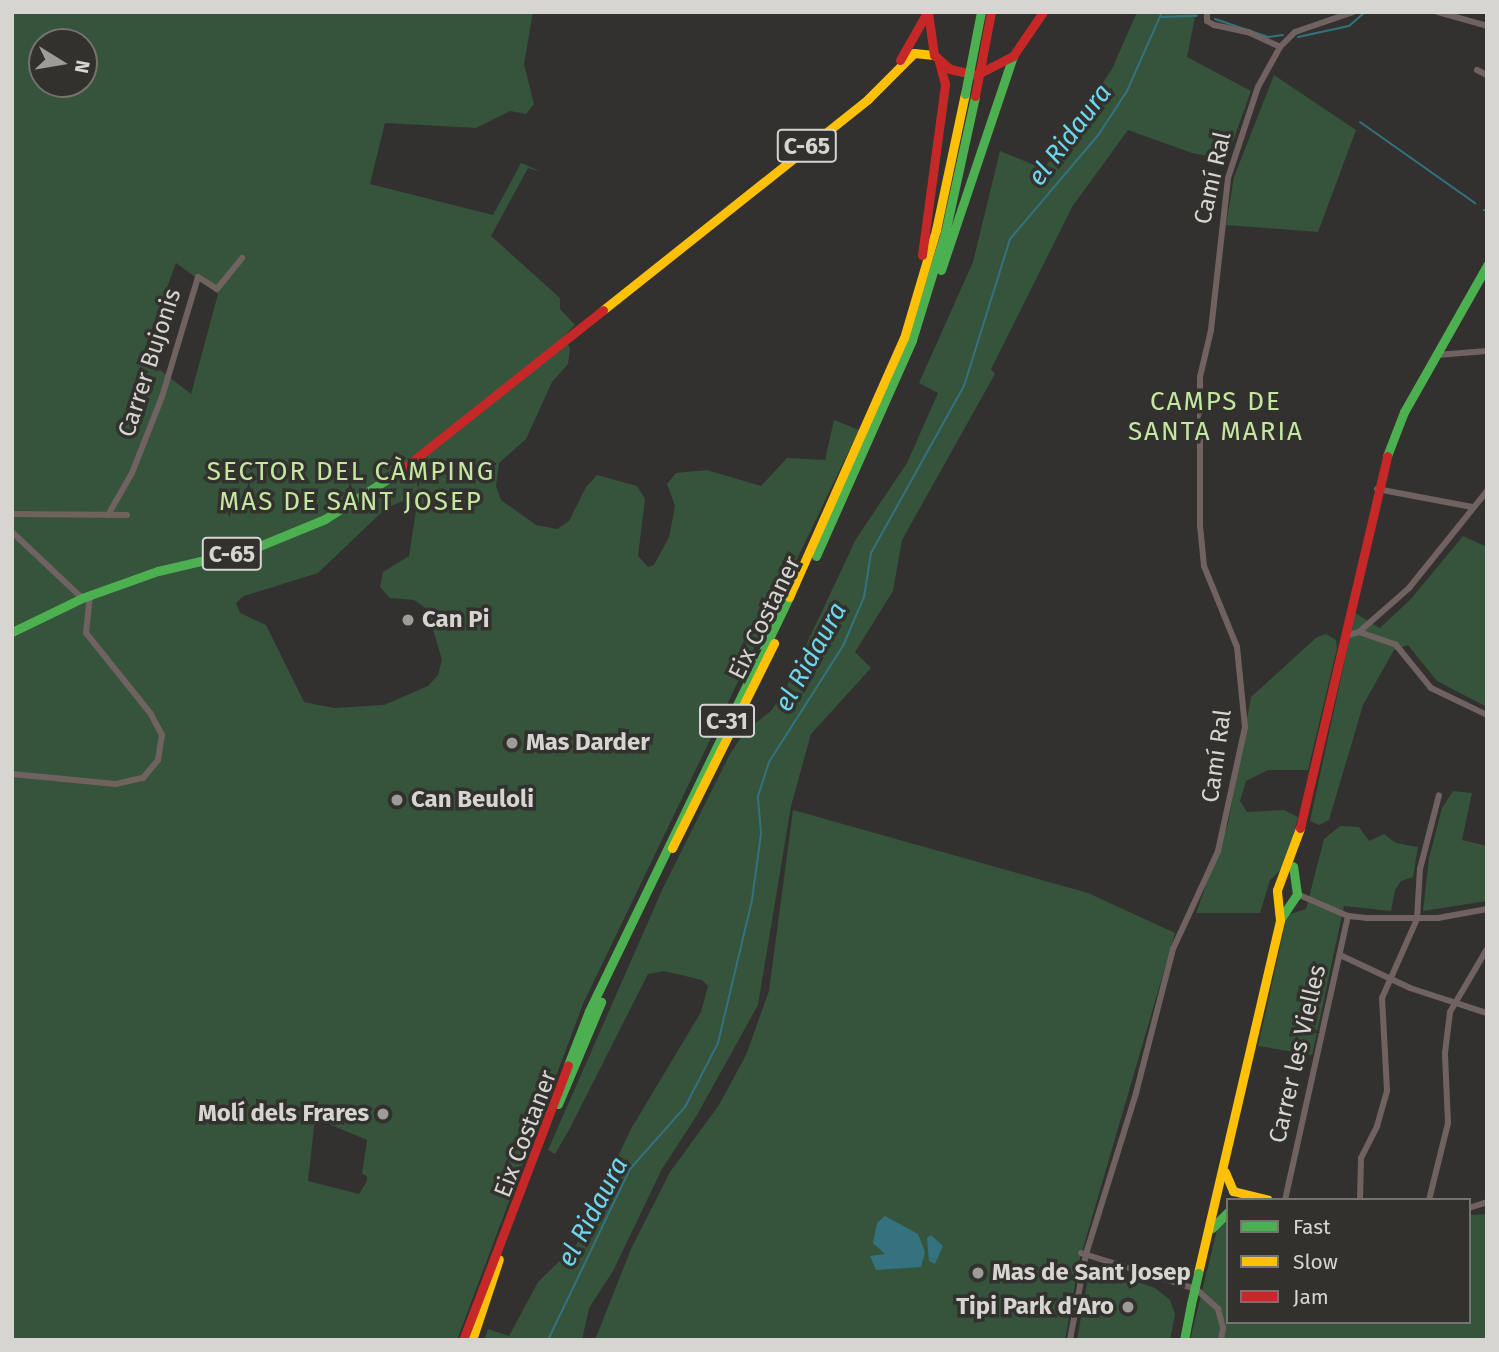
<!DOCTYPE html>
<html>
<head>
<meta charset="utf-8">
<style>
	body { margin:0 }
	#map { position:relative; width:1499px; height:1352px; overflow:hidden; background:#32312f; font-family:"Fira Sans",sans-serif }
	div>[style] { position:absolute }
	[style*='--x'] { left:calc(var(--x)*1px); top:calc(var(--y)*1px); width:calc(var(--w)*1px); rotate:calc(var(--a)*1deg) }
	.green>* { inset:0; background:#35543b }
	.water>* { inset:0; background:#347280 }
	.stream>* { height:2px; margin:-1px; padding:0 1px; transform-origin:1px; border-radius:1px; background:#347280 }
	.street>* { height:6px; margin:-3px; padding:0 3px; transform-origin:3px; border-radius:3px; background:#706261 }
	.fast>* { height:9px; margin:-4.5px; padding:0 4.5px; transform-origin:4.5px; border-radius:4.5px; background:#4caf50 }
	.slow>* { height:9px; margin:-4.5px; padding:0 4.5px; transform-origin:4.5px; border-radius:4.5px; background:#ffc107 }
	.jam>* { height:9px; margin:-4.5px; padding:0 4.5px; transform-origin:4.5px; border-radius:4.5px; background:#c62828 }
	.fast-bridge>* { height:9px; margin:-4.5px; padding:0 4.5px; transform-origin:4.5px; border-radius:4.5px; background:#4caf50 }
	.jam-bridge>* { height:9px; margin:-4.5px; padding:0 4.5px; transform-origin:4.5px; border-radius:4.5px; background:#c62828 }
	.dots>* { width:19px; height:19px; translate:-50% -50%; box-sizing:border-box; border:4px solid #33312e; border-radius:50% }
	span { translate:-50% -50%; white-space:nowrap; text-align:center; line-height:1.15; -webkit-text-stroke:7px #33312e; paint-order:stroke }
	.shield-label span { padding:2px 5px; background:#33312e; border:2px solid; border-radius:5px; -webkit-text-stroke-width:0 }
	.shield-label { font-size:23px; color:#d6d5d2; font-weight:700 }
	.street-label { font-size:24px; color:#d6d5d2 }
	.poi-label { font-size:24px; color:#d6d5d2; font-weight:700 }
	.left { translate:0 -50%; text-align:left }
	.right { translate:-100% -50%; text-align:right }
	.water-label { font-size:26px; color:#6ed7f0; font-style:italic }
	.neighbourhood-label { font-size:26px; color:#c5e8a1; letter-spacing:2px }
	.frame { position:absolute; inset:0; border:14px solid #d6d5d2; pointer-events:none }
	.legend { position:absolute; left:1226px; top:1198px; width:245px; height:126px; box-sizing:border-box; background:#33312e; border:2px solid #747370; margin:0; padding:9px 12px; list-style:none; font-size:21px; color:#d6d5d2 }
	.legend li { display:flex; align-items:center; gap:14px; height:35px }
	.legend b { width:35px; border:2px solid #747370 }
	.north { position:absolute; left:28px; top:28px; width:70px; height:70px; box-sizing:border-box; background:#33312e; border:2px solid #747370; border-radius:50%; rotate:101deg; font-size:19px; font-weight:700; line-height:28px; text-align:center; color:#d6d5d2 }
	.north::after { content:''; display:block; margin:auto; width:24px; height:32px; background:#9d9c99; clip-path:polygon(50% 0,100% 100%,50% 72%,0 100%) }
</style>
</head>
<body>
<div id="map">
	<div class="green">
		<div style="clip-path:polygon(evenodd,12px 12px,533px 12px,524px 64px,534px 104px,526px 114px,510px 111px,476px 128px,385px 123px,370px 184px,493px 215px,521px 163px,542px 172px,528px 168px,491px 236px,560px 298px,560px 309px,575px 325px,564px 336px,570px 349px,568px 364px,552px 382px,526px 439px,499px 463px,496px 486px,501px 500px,536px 525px,557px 529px,569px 521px,586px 487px,597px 475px,637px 486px,645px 499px,638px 556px,648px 567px,654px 565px,669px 537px,675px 506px,667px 484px,676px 473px,707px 470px,761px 486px,787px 458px,825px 460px,834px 420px,859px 430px,583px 1004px,457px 1340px,12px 1340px,12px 12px,42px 42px,84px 42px,84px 84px,42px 84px,42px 42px,12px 12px,176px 263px,218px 294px,191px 394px,142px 356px,176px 263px,12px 12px,408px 499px,416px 511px,409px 556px,383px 572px,380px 587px,390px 598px,414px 600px,427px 609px,442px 660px,438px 675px,428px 686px,384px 705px,334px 708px,304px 702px,266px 625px,240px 613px,236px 603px,244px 596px,318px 573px,386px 508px,408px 499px,12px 12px,315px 1118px,367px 1140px,362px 1174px,367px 1176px,367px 1181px,359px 1194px,308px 1181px,315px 1118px)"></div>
		<div style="clip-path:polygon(1137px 12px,1196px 12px,1187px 57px,1251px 91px,1229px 152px,1223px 159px,1192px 153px,1128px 130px,1072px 207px,991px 369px,995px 374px,902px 540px,893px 591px,855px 652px,871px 668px,811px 734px,791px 806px,758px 1005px,697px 1115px,662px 1169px,613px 1271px,589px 1308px,582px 1340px,484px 1340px,488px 1329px,509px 1336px,538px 1282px,576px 1245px,631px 1129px,701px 1012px,708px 986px,702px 980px,664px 971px,648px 974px,569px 1130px,555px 1154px,548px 1150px,663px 888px,729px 756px,745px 731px,771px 711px,785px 690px,856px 539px,907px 463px,938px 393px,919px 383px,973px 262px,1000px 151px,1044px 169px,1112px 69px)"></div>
		<div style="clip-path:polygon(1274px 75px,1356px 130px,1318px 232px,1226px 225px,1234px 177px)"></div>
		<div style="clip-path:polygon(1463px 536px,1487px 547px,1487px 707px,1437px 681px,1408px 645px,1394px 650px,1363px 705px,1329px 820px,1319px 825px,1310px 821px,1355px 613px,1380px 628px,1411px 599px)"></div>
		<div style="clip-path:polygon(1326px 634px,1336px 640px,1337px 648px,1308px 770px,1268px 770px,1246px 781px,1240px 801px,1247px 812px,1284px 810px,1298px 817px,1286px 865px,1270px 880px,1260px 913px,1196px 913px,1228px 824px,1251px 697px,1317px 637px)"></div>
		<div style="clip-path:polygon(1453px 791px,1472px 793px,1462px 840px,1487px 846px,1487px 901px,1423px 911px,1429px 858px,1442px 808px)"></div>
		<div style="clip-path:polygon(793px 810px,1088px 893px,1175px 933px,1079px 1262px,1065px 1340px,595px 1340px,631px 1249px,670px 1172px,719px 1105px,746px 1055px,769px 991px)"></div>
		<div style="clip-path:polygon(1340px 826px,1359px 827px,1369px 841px,1384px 834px,1396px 843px,1418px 847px,1413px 877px,1401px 881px,1395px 890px,1391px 911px,1344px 906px,1312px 1055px,1258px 1046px,1287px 915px,1306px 909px,1324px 839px)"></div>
		<div style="clip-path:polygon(1487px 1214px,1487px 1340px,1190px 1340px,1218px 1226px,1228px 1216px,1228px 1322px,1469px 1322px,1469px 1215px)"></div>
		<div style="clip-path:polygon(1090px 1266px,1155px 1288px,1170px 1300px,1175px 1314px,1170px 1340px,1077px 1340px)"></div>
	</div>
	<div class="water">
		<div style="clip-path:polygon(885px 1216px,918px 1234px,925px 1252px,921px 1267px,876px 1270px,870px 1256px,885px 1254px,873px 1243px,877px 1223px)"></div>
		<div style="clip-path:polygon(931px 1235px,943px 1246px,935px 1264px,929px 1261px,927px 1238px)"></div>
	</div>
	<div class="stream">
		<div style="--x:1160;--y:17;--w:37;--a:-2"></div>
		<div style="--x:1215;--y:19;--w:56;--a:18.8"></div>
		<div style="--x:1268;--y:37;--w:15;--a:-8"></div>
		<div style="--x:1298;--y:37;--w:52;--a:-12.2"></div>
		<div style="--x:1349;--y:26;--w:21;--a:-41"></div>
		<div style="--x:1360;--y:122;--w:141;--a:35.2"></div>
		<div style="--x:1484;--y:210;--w:3;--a:18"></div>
		<div style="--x:548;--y:1340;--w:190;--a:-64.4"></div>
		<div style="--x:630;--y:1169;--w:83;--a:-48.4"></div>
		<div style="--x:685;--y:1107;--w:72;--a:-62.7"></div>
		<div style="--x:718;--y:1043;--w:147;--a:-76.6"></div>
		<div style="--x:752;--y:900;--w:68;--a:-82.3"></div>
		<div style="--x:761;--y:833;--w:37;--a:-95"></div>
		<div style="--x:758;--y:796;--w:36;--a:-72"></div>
		<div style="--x:769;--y:762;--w:138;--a:-57.5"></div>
		<div style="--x:843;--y:646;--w:53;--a:-66.8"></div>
		<div style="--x:864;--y:597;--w:45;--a:-81"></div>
		<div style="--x:871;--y:553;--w:191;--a:-60.9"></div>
		<div style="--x:964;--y:386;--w:154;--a:-72.6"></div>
		<div style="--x:1010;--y:239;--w:138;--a:-49.7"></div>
		<div style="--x:1099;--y:134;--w:51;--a:-56.9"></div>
		<div style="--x:1127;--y:91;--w:86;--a:-66.1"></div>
	</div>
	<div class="street">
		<div style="--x:1207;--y:12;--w:9;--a:90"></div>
		<div style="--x:1207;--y:21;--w:8;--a:30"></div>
		<div style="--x:1214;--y:25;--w:35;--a:12"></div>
		<div style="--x:1248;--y:32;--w:35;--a:25"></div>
		<div style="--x:1438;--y:12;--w:51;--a:15.9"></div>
		<div style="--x:1477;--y:70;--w:11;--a:27"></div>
		<div style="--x:1437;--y:355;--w:50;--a:-4.6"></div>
		<div style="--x:1377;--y:489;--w:97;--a:10.7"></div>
		<div style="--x:12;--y:514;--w:115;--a:0.5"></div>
		<div style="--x:108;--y:515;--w:48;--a:-60.3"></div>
		<div style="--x:132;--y:473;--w:82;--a:-68.5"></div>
		<div style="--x:162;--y:397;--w:125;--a:-73.3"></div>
		<div style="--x:198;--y:277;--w:22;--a:32"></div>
		<div style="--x:217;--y:289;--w:40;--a:-51"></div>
		<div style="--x:12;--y:532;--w:96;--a:43.3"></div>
		<div style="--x:1359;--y:632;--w:39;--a:19"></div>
		<div style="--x:1396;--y:645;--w:55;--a:50.9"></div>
		<div style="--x:1431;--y:688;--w:62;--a:25.7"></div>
		<div style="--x:1345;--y:636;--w:15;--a:-16"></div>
		<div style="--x:1359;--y:632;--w:67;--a:-41.3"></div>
		<div style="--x:1409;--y:588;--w:124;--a:-51.2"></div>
		<div style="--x:12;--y:774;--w:104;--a:5.5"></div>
		<div style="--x:116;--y:784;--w:28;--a:-13"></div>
		<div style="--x:143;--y:778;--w:23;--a:-50"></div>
		<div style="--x:158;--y:760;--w:25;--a:-81"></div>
		<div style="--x:162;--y:735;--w:24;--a:-118"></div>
		<div style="--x:151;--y:714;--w:104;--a:-128.7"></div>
		<div style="--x:86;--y:633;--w:38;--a:-84"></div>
		<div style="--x:1297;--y:894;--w:56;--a:23.3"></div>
		<div style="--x:1348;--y:916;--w:18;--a:6"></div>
		<div style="--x:1366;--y:918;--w:72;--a:0"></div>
		<div style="--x:1438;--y:918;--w:50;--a:-10.4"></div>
		<div style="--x:1340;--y:955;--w:77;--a:25.2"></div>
		<div style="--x:1410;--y:988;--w:81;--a:18"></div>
		<div style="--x:1285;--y:1200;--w:291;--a:-77.5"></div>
		<div style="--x:1360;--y:1200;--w:42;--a:-88.6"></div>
		<div style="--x:1361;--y:1158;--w:36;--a:-63"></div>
		<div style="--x:1377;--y:1126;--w:37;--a:-74"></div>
		<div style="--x:1387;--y:1090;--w:92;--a:-93.1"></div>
		<div style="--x:1382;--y:998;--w:86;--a:-66.1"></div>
		<div style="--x:1417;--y:919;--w:50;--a:-86.6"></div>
		<div style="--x:1420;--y:869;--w:76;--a:-75.6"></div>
		<div style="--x:1429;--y:1200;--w:79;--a:-76.1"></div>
		<div style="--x:1448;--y:1123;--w:70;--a:-92.5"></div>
		<div style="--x:1445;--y:1053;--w:41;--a:-83"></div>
		<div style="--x:1450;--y:1012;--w:73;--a:-59.6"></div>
		<div style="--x:1469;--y:1208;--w:19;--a:-18"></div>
		<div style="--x:1081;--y:1253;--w:121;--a:17.4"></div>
		<div style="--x:1196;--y:1289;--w:30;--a:42"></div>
		<div style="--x:1218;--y:1309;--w:20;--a:75"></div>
		<div style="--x:1223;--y:1328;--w:12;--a:99"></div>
		<div style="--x:1070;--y:1340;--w:87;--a:-79.5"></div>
		<div style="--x:1086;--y:1254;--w:169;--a:-72.7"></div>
		<div style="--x:1136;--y:1093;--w:149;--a:-75.6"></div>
		<div style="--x:1173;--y:949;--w:108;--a:-65.3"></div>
		<div style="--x:1218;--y:851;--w:127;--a:-77.7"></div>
		<div style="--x:1245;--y:727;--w:80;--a:-95.7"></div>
		<div style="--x:1237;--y:647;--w:87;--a:-112.2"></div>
		<div style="--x:1204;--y:566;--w:41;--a:-95.6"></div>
		<div style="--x:1200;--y:525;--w:148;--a:-90"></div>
		<div style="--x:1200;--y:377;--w:48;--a:-76.8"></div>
		<div style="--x:1211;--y:330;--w:153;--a:-83.6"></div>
		<div style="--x:1228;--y:178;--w:96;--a:-71.8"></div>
		<div style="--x:1258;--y:87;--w:46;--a:-61.2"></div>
		<div style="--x:1280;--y:47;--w:21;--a:-45"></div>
		<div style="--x:1295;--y:32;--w:61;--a:-19"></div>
	</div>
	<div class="fast">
		<div style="--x:941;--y:270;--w:226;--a:-71.4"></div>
		<div style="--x:1387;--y:456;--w:47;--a:-68.9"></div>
		<div style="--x:1404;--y:412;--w:169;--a:-60.5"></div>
		<div style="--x:816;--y:556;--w:236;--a:-66"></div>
		<div style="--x:912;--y:340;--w:112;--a:-72.9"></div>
		<div style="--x:945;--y:233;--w:140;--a:-77.6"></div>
		<div style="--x:12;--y:632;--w:78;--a:-25.9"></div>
		<div style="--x:82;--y:598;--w:81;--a:-19.6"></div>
		<div style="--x:158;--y:571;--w:97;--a:-13.2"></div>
		<div style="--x:252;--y:549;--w:79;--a:-22.3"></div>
		<div style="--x:325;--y:519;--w:89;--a:-32.6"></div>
		<div style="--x:1281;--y:918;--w:29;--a:-56"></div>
		<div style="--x:1297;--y:894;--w:28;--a:-98"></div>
		<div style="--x:568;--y:1065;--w:58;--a:-68.7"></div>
		<div style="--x:589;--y:1011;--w:460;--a:-64.2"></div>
		<div style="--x:558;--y:1104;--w:111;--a:-67.1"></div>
		<div style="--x:1212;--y:1228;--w:23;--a:-45"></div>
		<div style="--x:1184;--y:1340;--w:37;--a:-79"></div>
	</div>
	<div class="slow">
		<div style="--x:603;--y:310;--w:339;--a:-38.5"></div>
		<div style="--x:868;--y:99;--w:65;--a:-45"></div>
		<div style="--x:914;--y:53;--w:20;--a:6"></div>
		<div style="--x:789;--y:597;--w:283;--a:-66.1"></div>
		<div style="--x:904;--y:338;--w:113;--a:-73.5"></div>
		<div style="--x:936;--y:230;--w:139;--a:-78"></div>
		<div style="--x:672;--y:848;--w:229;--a:-63.5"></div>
		<div style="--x:1225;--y:1172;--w:21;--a:67"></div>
		<div style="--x:1233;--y:1191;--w:36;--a:14"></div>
		<div style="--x:1198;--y:1273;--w:362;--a:-76.9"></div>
		<div style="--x:1280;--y:920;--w:30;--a:-96"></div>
		<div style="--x:1277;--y:890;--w:66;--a:-69.6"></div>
		<div style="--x:472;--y:1340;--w:85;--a:-71.6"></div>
	</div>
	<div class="jam">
		<div style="--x:928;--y:12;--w:43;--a:82.1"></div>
		<div style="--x:934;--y:55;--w:21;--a:41"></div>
		<div style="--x:950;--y:69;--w:27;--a:13"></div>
		<div style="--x:976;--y:75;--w:42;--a:-27.2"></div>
		<div style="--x:1013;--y:56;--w:53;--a:-55.7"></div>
		<div style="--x:900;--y:60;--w:51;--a:-60.4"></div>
		<div style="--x:922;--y:255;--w:173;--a:-82.3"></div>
		<div style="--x:945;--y:84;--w:24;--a:-105"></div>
		<div style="--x:400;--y:471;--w:259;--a:-38.4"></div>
		<div style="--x:1300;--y:828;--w:382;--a:-76.8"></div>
		<div style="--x:463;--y:1340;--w:294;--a:-69.1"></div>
	</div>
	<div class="fast-bridge">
		<div style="--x:965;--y:94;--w:84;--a:-79"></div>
		<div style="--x:1191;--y:1304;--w:32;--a:-77"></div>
	</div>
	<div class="jam-bridge">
		<div style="--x:975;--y:96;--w:86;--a:-79.2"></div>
	</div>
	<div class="dots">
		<div style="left:408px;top:620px;background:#9d9c99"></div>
		<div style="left:512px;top:743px;background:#9d9c99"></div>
		<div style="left:397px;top:800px;background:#9d9c99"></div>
		<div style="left:383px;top:1114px;background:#9d9c99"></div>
		<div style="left:978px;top:1273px;background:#9d9c99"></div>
		<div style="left:1128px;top:1307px;background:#9d9c99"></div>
	</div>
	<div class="shield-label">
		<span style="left:807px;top:146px">C-65</span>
		<span style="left:232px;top:554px">C-65</span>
		<span style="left:727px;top:721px">C-31</span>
	</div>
	<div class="street-label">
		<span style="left:1213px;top:178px;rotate:-77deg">Camí Ral</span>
		<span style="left:150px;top:363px;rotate:-72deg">Carrer Bujonis</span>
		<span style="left:765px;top:618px;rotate:-64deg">Eix Costaner</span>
		<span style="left:1217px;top:756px;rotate:-82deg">Camí Ral</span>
		<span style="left:1298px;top:1054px;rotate:-77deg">Carrer les Vielles</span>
		<span style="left:526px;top:1134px;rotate:-69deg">Eix Costaner</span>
	</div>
	<div class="poi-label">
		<span class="left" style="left:422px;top:620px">Can Pi</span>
		<span class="left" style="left:526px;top:743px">Mas Darder</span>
		<span class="left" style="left:411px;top:800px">Can Beuloli</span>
		<span class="right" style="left:369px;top:1114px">Molí dels Frares</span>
		<span class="left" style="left:992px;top:1273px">Mas de Sant Josep</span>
		<span class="right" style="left:1114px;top:1307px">Tipi Park d'Aro</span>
	</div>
	<div class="water-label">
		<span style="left:1070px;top:135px;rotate:-53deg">el Ridaura</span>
		<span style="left:811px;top:657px;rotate:-61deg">el Ridaura</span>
		<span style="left:593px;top:1212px;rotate:-62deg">el Ridaura</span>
	</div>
	<div class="neighbourhood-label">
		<span style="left:1216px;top:417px">CAMPS DE<br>SANTA MARIA</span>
		<span style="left:351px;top:487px">SECTOR DEL CÀMPING<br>MAS DE SANT JOSEP</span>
	</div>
	<div class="frame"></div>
	<ul class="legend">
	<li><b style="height:9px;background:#4caf50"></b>Fast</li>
	<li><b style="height:9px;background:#ffc107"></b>Slow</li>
	<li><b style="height:9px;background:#c62828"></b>Jam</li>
	</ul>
	<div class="north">N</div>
</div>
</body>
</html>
